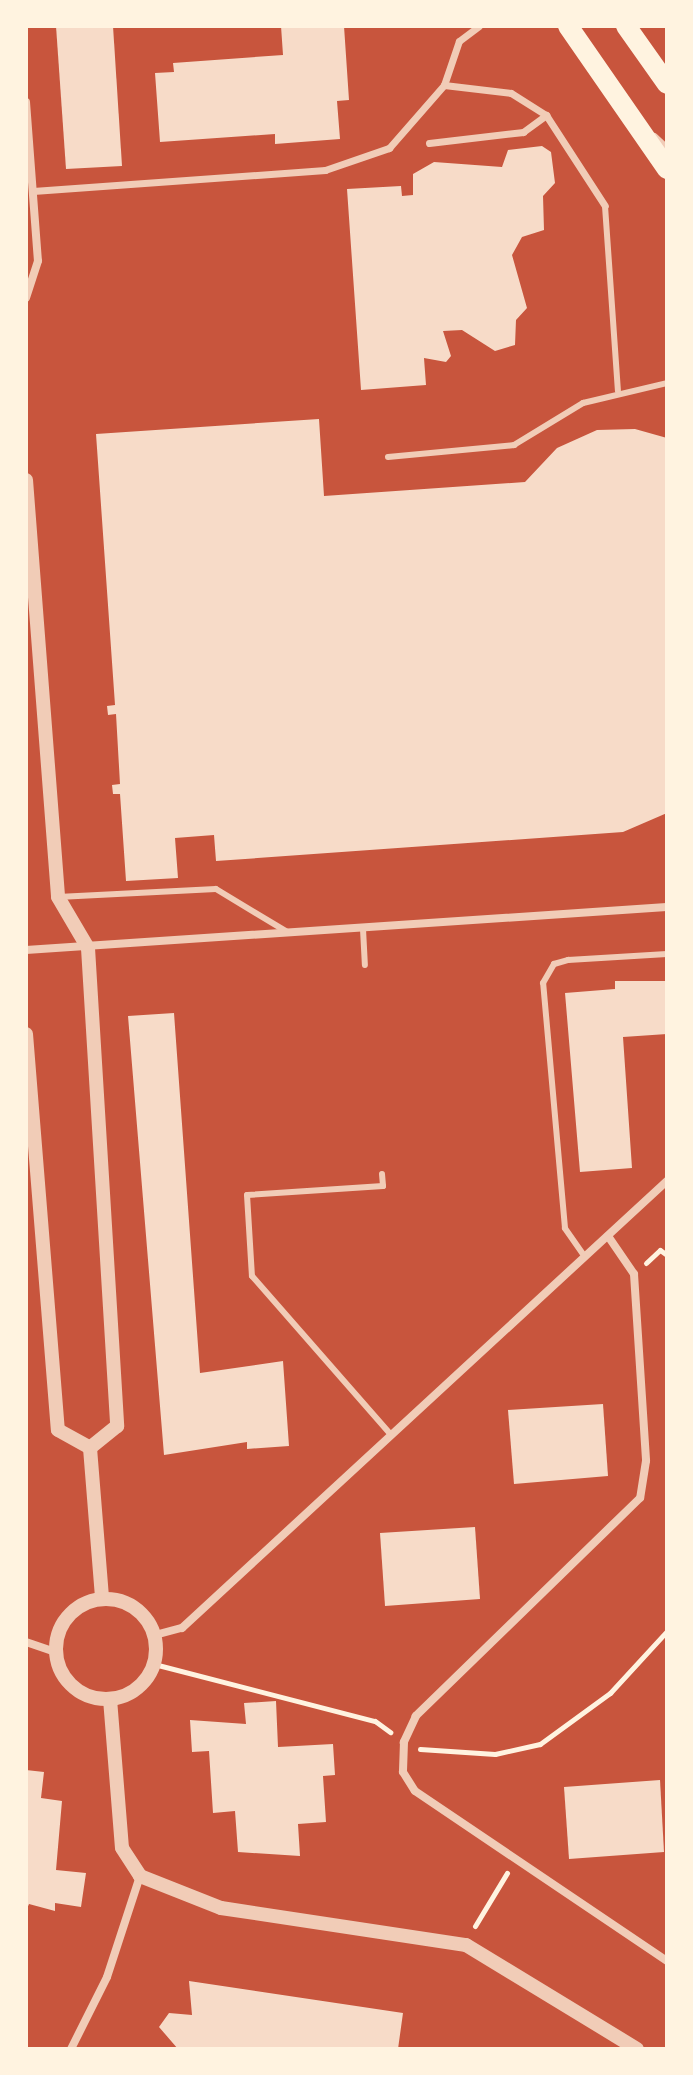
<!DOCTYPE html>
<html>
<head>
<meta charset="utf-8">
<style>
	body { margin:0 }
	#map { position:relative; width:693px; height:2075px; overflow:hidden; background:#c8553d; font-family:"Archivo Narrow",sans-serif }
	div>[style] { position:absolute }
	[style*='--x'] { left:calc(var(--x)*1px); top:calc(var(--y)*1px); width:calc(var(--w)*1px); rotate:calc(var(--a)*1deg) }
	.building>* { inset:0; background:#f7dbc8 }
	.path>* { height:5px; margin:-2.5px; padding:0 2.5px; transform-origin:2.5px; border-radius:2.5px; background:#fff3e0 }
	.service>* { height:6px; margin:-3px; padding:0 3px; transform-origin:3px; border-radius:3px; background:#f1ccb7 }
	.pedestrian>* { height:7px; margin:-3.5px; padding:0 3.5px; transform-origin:3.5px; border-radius:3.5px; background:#f1ccb7 }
	.minor>* { height:8px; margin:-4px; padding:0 4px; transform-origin:4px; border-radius:4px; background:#f1ccb7 }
	.tertiary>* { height:14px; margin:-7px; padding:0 7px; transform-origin:7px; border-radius:7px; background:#f1ccb7 }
	.tertiary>.ring { margin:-7px; padding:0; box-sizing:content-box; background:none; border:14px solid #f1ccb7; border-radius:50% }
	.primary>* { height:20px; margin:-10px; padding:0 10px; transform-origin:10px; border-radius:10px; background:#fff3e0 }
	span { translate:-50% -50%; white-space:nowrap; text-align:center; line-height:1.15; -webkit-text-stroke:6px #fff3e0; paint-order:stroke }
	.frame { position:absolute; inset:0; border:28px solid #fff3e0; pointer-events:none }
</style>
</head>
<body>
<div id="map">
	<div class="building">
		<div style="clip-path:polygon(56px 26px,113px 26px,122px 166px,66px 169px)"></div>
		<div style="clip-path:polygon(281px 26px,344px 26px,349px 100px,337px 101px,340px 139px,275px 144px,275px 134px,160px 142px,155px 73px,174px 72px,173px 63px,283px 55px)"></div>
		<div style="clip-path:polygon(542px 146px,551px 152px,555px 183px,543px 196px,544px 230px,522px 237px,512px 255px,527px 308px,516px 320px,515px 345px,495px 351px,462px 330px,443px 331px,451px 356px,446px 362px,424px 358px,426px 385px,361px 390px,347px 189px,401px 186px,402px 196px,413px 195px,413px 174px,434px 162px,502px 167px,508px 150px)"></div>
		<div style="clip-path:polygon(319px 419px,324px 496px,525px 482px,557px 448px,597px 430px,635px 429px,667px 438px,667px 813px,623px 832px,216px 861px,214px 835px,175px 838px,178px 878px,126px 881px,120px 794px,113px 794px,112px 785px,120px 784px,116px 714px,108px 715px,107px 706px,115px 705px,96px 434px)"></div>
		<div style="clip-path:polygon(615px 981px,667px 981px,667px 1034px,623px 1037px,632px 1168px,580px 1172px,565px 993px,615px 989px)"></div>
		<div style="clip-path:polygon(174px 1013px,200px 1373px,283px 1361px,289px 1446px,247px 1449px,247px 1442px,164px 1455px,128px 1016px)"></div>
		<div style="clip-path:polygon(603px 1404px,608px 1476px,514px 1484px,508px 1410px)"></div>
		<div style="clip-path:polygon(475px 1527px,480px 1599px,385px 1606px,380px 1533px)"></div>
		<div style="clip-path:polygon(276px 1701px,278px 1747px,333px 1744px,335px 1775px,323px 1776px,326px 1822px,298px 1824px,300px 1856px,238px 1852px,235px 1811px,213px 1813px,209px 1751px,192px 1752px,190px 1720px,246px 1724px,244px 1703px)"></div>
		<div style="clip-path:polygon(26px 1770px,44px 1772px,41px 1798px,62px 1801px,56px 1870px,86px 1873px,81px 1907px,55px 1903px,55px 1911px,29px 1904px,26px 1911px)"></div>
		<div style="clip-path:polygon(660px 1780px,664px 1852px,569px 1859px,564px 1787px)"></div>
		<div style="clip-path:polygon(189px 1981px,403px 2013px,398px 2049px,178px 2049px,159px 2027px,169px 2013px,192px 2015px)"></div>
	</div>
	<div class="path">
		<div style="--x:646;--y:1263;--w:19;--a:-43"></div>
		<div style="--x:660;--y:1250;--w:9;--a:36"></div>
		<div style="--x:154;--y:1664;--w:228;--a:14.5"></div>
		<div style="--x:375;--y:1721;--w:19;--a:36"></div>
		<div style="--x:420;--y:1749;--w:75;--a:3.8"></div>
		<div style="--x:495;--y:1754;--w:46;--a:-12.5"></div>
		<div style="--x:540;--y:1744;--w:87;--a:-36.1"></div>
		<div style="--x:610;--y:1693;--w:84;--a:-47.4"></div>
		<div style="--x:475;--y:1926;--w:62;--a:-58.9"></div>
	</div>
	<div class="service">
		<div style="--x:605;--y:206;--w:185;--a:86"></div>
		<div style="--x:388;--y:457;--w:127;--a:-5.4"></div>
		<div style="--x:514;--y:445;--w:81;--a:-31.3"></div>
		<div style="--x:583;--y:403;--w:86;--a:-13.4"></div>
		<div style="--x:58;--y:897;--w:158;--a:-2.9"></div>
		<div style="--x:216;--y:889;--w:85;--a:31.1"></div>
		<div style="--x:363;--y:929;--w:36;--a:87"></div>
		<div style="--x:382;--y:1174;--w:12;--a:85"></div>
		<div style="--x:383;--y:1186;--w:136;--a:176.2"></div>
		<div style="--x:247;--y:1195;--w:81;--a:86.5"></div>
		<div style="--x:252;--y:1276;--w:211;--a:48.8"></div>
		<div style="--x:585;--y:1257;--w:35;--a:-125"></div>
		<div style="--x:565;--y:1228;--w:246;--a:-95.1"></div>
		<div style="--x:543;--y:983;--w:22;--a:-60"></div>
		<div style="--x:554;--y:964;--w:15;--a:-16"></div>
		<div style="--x:568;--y:960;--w:99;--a:-3.5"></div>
	</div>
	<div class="pedestrian">
		<div style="--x:444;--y:85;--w:46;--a:-71.2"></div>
		<div style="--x:459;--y:41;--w:25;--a:-37"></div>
		<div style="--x:429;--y:143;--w:95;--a:-6.7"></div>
		<div style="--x:523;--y:132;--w:29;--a:-36"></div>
		<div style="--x:33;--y:191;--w:293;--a:-4.1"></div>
		<div style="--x:325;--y:170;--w:68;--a:-19"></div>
		<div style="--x:389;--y:148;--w:84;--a:-48.9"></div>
		<div style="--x:444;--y:85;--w:67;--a:6.8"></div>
		<div style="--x:511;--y:93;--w:41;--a:32.2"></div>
		<div style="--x:546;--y:115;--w:108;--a:57"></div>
	</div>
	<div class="minor">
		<div style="--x:26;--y:102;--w:159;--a:85.7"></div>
		<div style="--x:38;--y:261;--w:39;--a:108"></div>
		<div style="--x:654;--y:137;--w:18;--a:43"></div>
		<div style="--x:26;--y:950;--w:642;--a:-3.84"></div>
		<div style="--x:608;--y:1236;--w:46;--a:55.6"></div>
		<div style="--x:634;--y:1274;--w:187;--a:86.3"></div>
		<div style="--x:646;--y:1461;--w:37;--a:99"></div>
		<div style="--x:640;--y:1498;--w:313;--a:135.8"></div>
		<div style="--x:416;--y:1716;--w:29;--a:115"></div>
		<div style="--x:404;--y:1742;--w:30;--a:92"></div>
		<div style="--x:403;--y:1772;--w:22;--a:58"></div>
		<div style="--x:415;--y:1791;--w:304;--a:34"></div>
		<div style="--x:155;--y:1635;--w:28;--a:-15"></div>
		<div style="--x:182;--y:1628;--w:660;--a:-42.67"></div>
		<div style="--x:26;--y:1642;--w:31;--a:19"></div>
		<div style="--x:71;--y:2049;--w:80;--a:-63.4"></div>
		<div style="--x:107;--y:1977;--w:106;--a:-71.9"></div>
	</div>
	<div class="tertiary">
		<div style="--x:26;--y:480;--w:418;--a:85.6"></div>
		<div style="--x:58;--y:897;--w:59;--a:59.5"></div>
		<div style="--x:88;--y:948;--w:479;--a:86.5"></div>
		<div style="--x:117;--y:1426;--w:35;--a:141"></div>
		<div style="--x:26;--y:1034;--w:397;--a:85.4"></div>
		<div style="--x:58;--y:1430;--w:37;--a:29"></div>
		<div style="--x:90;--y:1448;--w:150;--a:85.4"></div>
		<div class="ring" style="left:56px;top:1599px;width:86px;height:86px"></div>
		<div style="--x:110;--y:1699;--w:149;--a:85.4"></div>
		<div style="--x:122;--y:1848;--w:33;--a:57"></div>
		<div style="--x:140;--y:1876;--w:87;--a:21.6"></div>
		<div style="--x:221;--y:1908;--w:248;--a:8.6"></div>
		<div style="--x:466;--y:1945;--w:200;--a:31.3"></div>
	</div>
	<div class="primary">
		<div style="--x:568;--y:26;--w:174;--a:55.3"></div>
		<div style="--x:626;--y:26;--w:71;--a:54.7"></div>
	</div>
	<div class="frame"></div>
</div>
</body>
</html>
